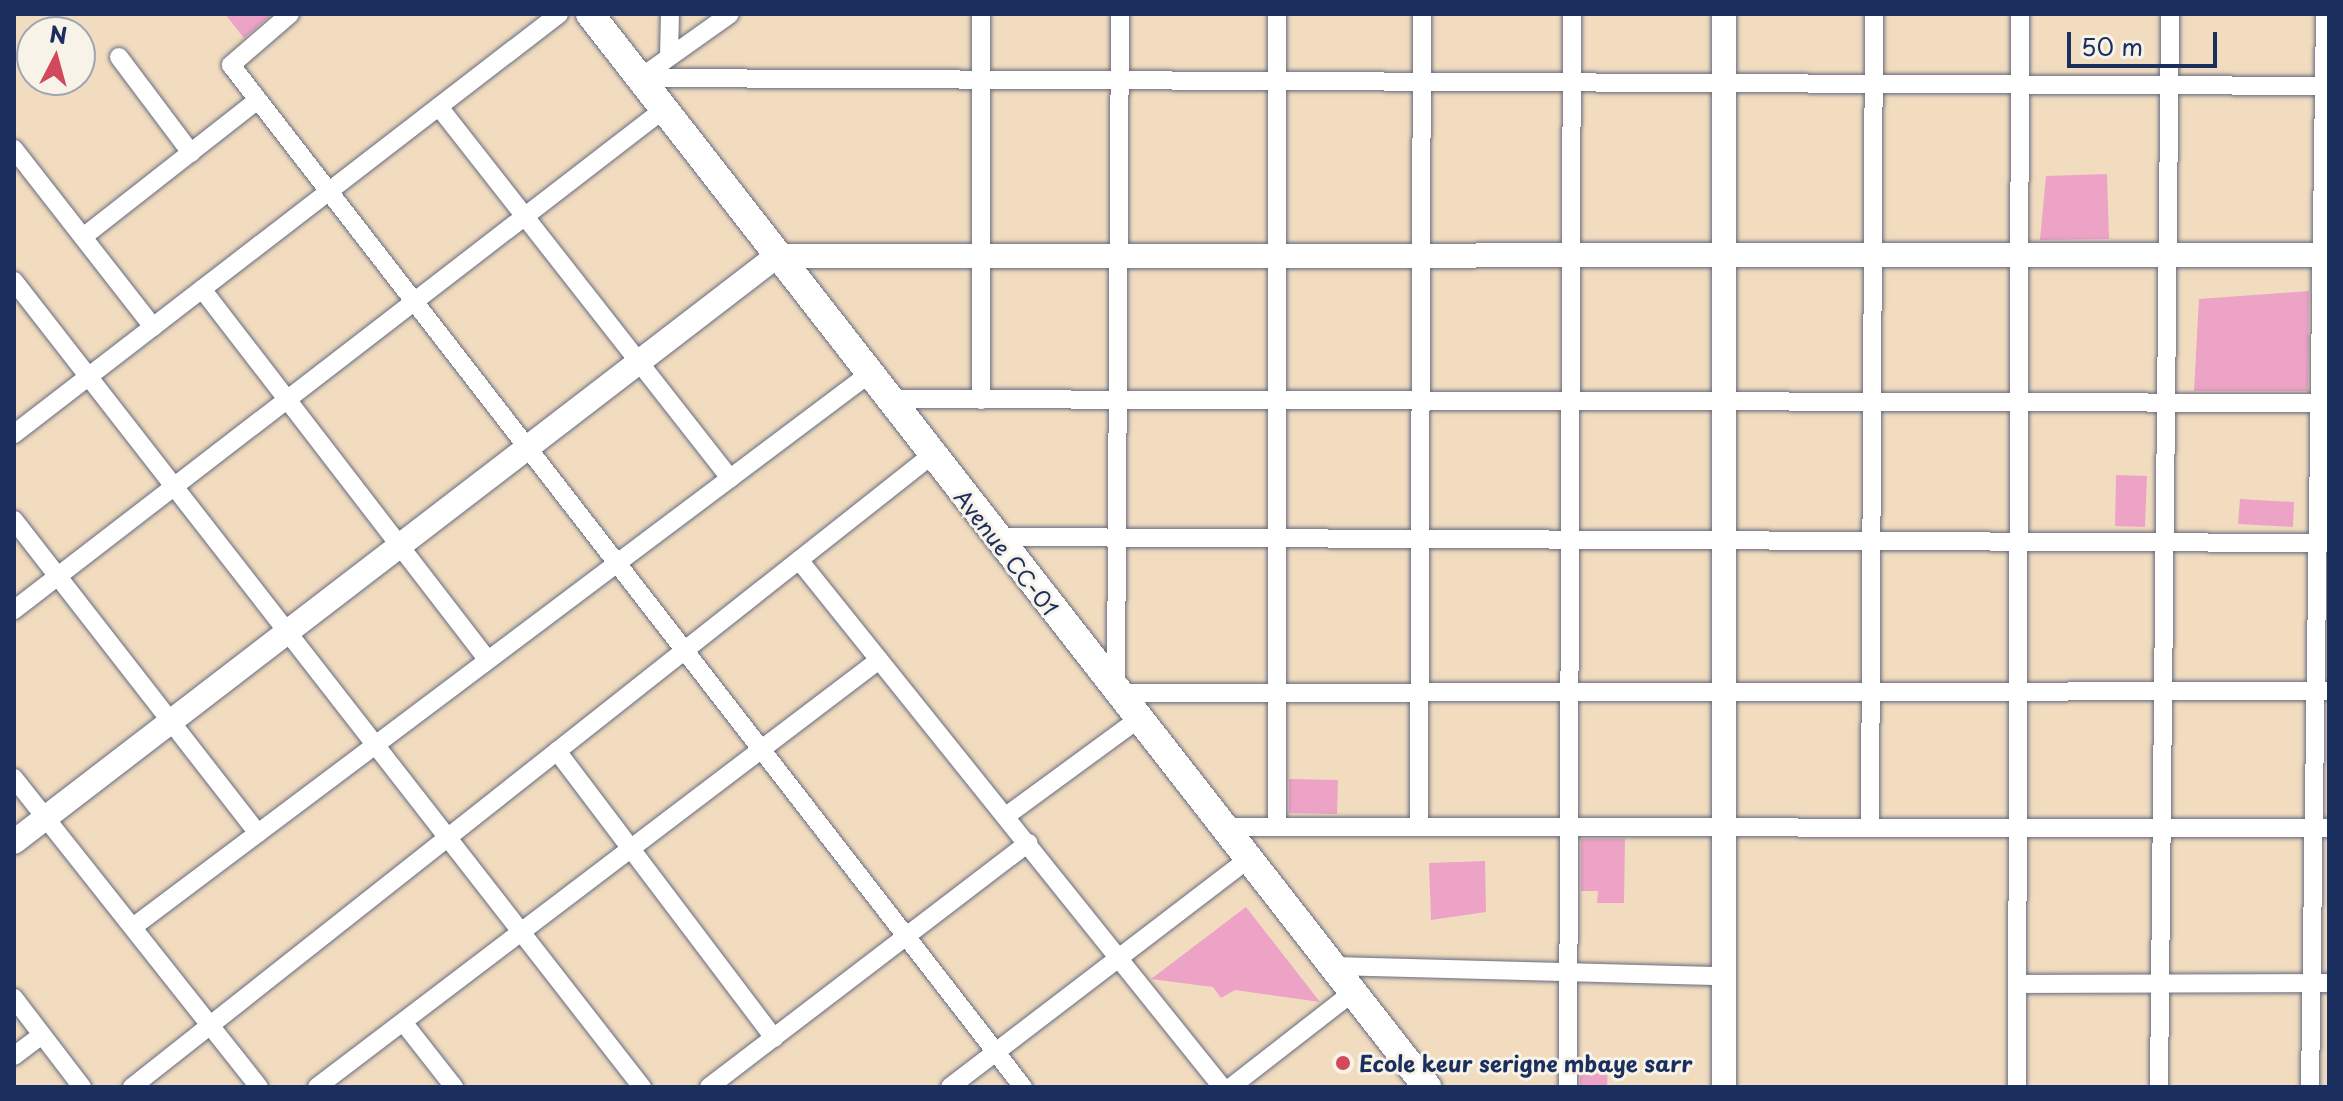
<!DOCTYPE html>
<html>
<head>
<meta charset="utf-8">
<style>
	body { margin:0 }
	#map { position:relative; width:2343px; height:1101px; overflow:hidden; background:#f2dcbf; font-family:"Playpen Sans",sans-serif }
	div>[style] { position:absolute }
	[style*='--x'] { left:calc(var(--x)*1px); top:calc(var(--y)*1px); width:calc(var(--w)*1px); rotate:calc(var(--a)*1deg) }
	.building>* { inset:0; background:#eca3c6 }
	.roads { filter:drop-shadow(0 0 2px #666c80) drop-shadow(0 0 2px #666c80) }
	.street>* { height:18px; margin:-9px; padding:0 9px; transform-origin:9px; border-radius:9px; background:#fff }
	.secondary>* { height:24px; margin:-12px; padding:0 12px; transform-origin:12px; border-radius:12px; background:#fff }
	.primary>* { height:28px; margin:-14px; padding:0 14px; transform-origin:14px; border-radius:14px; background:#fff }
	.dots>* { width:22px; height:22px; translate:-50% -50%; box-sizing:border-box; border:4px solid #f7f3e8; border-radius:50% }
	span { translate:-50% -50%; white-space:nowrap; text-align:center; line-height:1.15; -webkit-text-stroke:6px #f7f3e8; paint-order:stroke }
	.street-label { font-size:22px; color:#1b2f5e }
	.poi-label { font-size:22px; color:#1b2f5e; font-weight:700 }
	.left { translate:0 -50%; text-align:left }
	.frame { position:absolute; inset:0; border:16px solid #1b2f5e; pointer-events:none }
	.north { position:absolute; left:16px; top:16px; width:80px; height:80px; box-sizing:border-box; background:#f7f3e8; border:2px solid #9fa5b1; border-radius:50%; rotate:6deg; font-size:22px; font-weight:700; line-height:32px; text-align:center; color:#1b2f5e }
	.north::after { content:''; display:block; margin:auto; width:28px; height:36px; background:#d1495b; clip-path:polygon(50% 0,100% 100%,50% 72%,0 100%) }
	.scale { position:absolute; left:2067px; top:32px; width:150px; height:36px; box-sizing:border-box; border:4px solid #1b2f5e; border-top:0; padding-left:10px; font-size:24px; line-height:28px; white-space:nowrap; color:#1b2f5e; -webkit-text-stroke:6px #f7f3e8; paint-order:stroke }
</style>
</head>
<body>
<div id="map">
	<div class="building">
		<div style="clip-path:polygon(225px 14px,272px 14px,244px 38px)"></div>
		<div style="clip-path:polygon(2107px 174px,2109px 239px,2040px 240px,2046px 176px)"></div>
		<div style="clip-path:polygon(2309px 291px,2308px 391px,2194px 391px,2199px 299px)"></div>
		<div style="clip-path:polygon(2116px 475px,2147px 476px,2145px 527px,2115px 526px)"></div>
		<div style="clip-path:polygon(2240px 499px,2294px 502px,2293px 527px,2238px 524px)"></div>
		<div style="clip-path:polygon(1289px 779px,1338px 780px,1337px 814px,1289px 813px)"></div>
		<div style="clip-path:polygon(1581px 839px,1625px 839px,1624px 903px,1597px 903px,1598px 891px,1581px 891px)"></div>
		<div style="clip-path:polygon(1485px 861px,1486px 912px,1431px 920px,1429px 863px)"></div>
		<div style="clip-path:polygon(1246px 907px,1320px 1002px,1235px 990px,1221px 998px,1213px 987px,1151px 979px)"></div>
		<div style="clip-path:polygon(1580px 1064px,1608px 1064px,1607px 1087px,1580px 1087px)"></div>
	</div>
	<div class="roads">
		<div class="street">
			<div style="--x:290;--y:14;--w:78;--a:139.2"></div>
			<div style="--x:231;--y:65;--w:1293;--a:52.23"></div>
			<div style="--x:981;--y:14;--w:386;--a:90"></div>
			<div style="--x:1120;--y:14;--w:679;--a:90.34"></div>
			<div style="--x:1116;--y:693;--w:1213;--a:-0.09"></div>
			<div style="--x:1277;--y:14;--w:813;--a:90"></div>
			<div style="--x:119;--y:57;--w:120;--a:53.1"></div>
			<div style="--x:669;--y:57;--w:43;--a:-88.7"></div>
			<div style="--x:640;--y:78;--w:1689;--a:0.27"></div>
			<div style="--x:640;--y:78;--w:110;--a:-35.4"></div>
			<div style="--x:439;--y:107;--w:472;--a:51.9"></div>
			<div style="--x:14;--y:149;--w:226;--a:52"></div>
			<div style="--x:83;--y:237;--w:222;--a:-38.1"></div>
			<div style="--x:14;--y:281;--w:1022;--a:52.08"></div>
			<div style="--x:202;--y:289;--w:468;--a:52.4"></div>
			<div style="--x:889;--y:399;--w:1440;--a:0.16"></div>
			<div style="--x:14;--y:434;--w:688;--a:-37.62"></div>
			<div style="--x:14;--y:520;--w:397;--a:52.1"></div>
			<div style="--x:995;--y:537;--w:1334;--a:0.26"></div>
			<div style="--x:799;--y:560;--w:676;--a:51.25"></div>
			<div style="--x:14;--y:610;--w:821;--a:-37.62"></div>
			<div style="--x:557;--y:751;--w:360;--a:52.9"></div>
			<div style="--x:14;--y:778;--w:394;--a:51.6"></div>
			<div style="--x:1006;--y:816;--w:162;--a:-36.2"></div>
			<div style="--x:1223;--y:827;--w:1106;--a:0.05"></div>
			<div style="--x:1419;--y:827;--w:813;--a:-89.79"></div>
			<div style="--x:1870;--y:828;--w:814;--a:-89.72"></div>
			<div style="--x:133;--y:927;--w:921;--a:-36.92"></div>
			<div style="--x:1333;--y:966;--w:391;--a:1.5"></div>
			<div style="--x:2017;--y:984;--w:312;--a:-0.2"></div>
			<div style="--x:14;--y:998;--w:112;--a:52.6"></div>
			<div style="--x:403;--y:1022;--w:83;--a:51.9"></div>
			<div style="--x:14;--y:1056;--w:35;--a:-37"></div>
			<div style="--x:132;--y:1087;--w:1020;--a:-38.31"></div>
			<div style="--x:317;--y:1087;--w:706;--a:-37.23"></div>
			<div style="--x:709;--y:1087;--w:402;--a:-37.4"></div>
			<div style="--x:950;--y:1087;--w:375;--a:-37.4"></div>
			<div style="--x:1231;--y:1087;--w:155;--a:-37.9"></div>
			<div style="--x:1568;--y:1087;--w:1073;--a:-89.79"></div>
			<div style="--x:2017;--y:1087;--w:1073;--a:-89.84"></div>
			<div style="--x:2159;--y:1087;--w:1073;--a:-89.41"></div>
			<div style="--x:2310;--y:1087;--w:1073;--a:-89.2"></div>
		</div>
		<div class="secondary">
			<div style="--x:1724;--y:14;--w:1073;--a:90"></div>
			<div style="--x:14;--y:842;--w:962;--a:-37.53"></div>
			<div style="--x:777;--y:256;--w:1552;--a:-0.04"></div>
		</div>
		<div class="primary">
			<div style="--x:590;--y:14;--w:1361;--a:52.04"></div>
		</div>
	</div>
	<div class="dots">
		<div style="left:1343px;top:1063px;background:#d1495b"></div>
	</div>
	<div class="street-label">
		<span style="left:1007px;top:552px;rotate:52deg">Avenue CC-01</span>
	</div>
	<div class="poi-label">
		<span class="left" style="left:1359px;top:1063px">Ecole keur serigne mbaye sarr</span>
	</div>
	<div class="frame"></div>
	<div class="north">N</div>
	<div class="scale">50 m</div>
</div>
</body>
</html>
